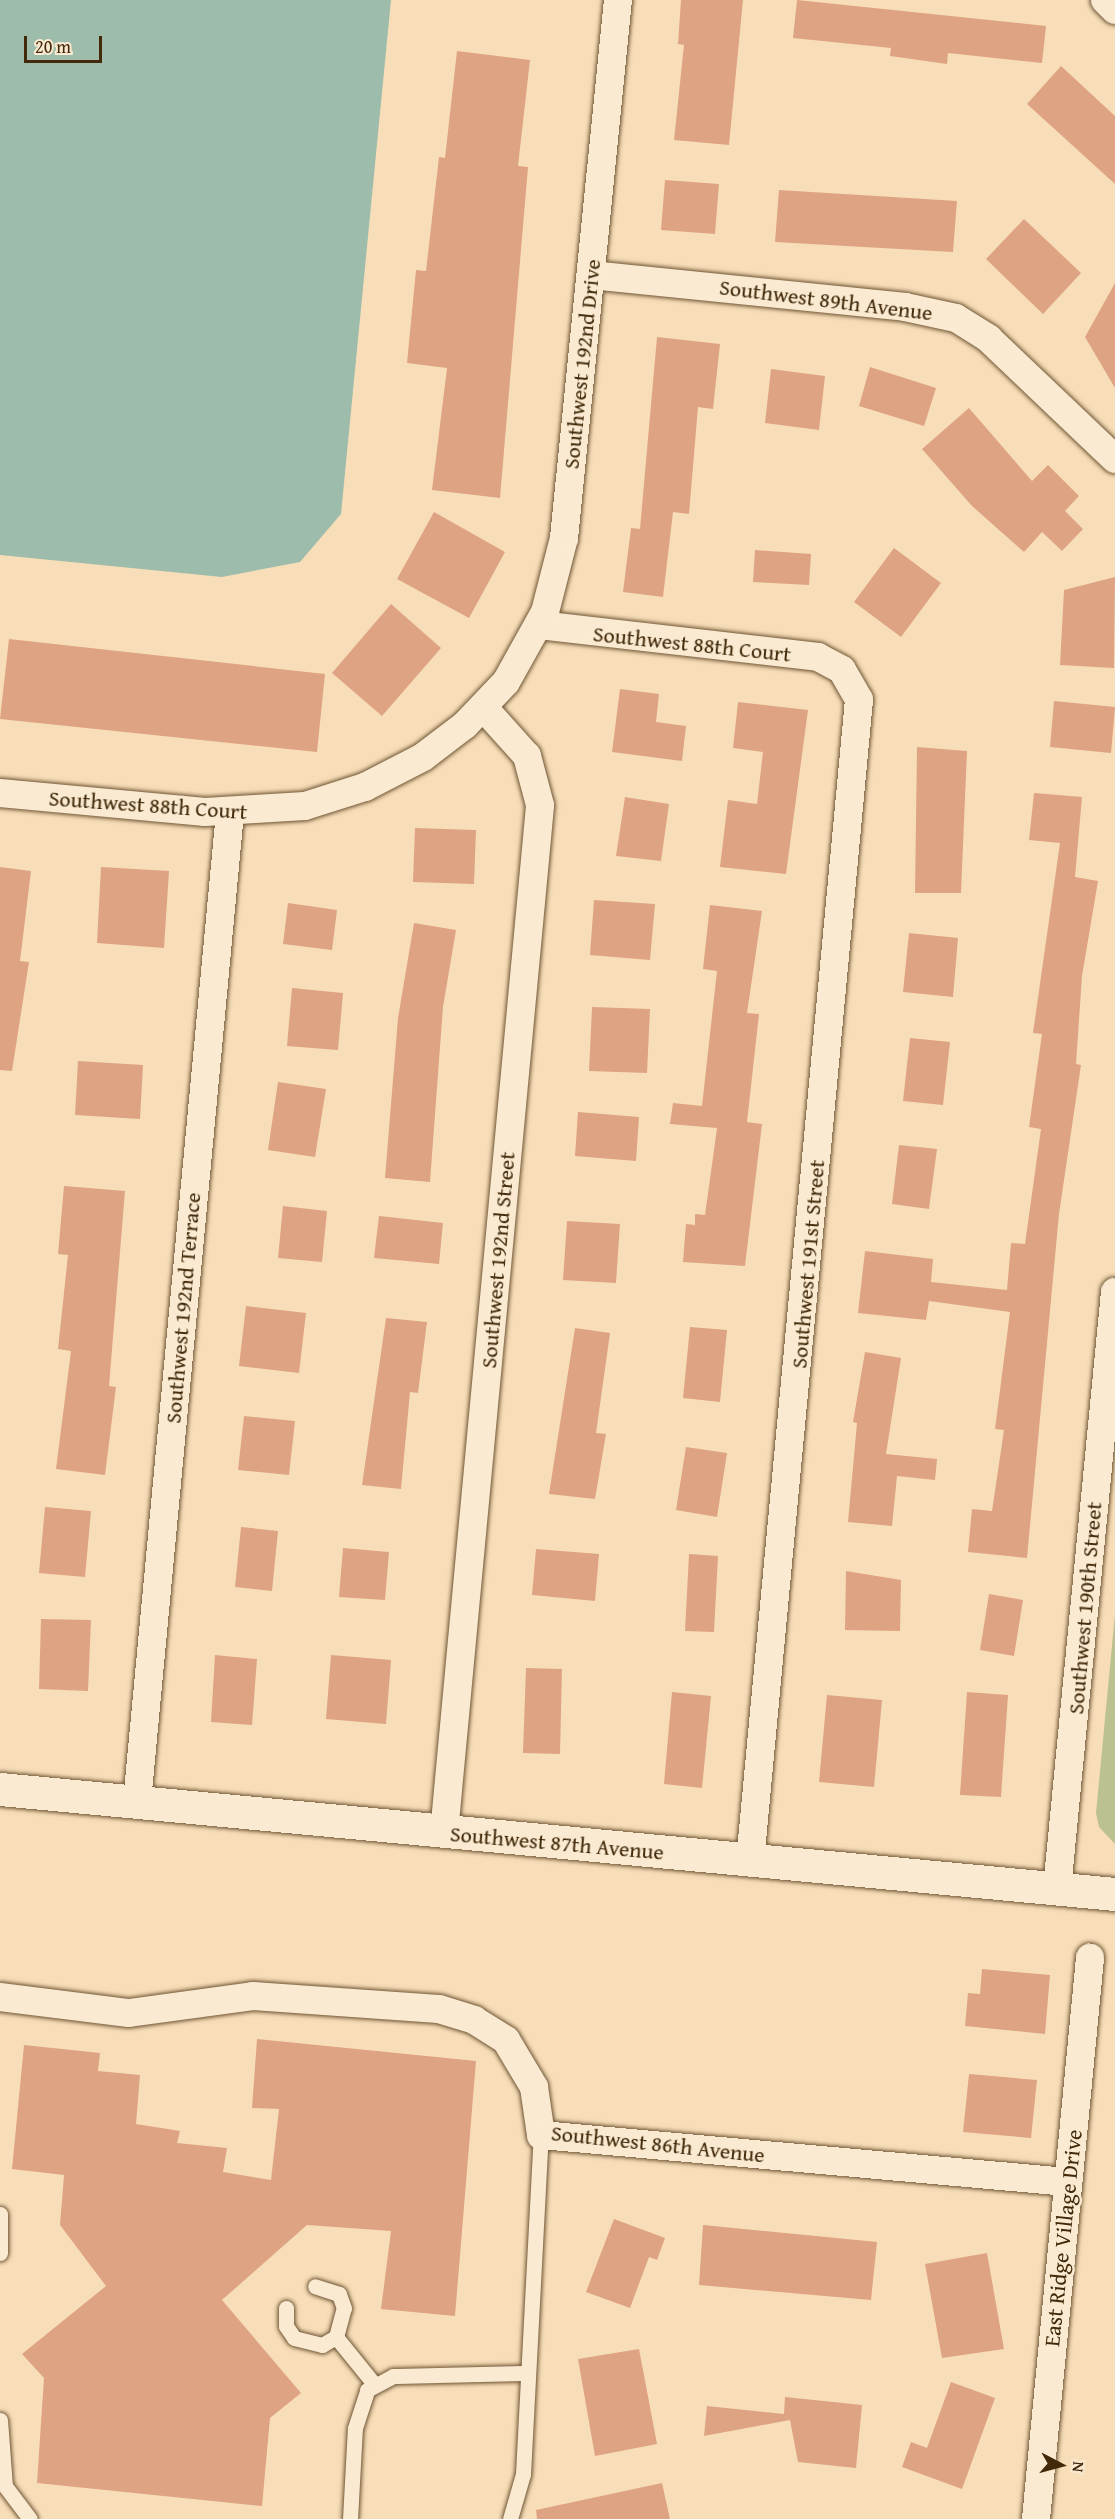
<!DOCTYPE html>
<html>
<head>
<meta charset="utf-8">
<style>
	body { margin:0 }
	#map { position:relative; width:1115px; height:2519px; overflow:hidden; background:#f8deb8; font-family:"Gentium Book Plus",serif }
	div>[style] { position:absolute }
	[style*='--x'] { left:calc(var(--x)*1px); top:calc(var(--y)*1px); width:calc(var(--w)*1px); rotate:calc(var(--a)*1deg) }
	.green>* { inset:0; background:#bcc190 }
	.water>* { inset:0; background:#9ebcab }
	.building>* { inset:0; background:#dea383 }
	.roads { filter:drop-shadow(0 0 2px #6f5635) drop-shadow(0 0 2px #6f5635) }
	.lane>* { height:15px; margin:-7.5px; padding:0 7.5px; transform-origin:7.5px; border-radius:7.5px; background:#faead1 }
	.street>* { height:28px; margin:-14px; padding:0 14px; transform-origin:14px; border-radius:14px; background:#faead1 }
	.secondary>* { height:33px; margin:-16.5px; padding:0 16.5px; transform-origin:16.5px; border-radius:16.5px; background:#faead1 }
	span { translate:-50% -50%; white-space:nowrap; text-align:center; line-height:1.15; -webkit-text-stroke:5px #faead1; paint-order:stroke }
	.street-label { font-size:22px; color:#412909 }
	.north { position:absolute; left:1031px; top:2435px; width:60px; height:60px; -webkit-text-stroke:4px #faead1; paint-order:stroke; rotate:96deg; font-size:16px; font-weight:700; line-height:24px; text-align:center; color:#412909 }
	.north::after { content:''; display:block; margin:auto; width:21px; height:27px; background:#412909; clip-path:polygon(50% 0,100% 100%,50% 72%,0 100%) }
	.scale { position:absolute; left:24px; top:36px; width:78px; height:27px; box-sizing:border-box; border:3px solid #412909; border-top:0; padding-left:8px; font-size:18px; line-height:21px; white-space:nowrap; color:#412909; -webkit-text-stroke:4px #faead1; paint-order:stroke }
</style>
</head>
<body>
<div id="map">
	<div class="green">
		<div style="clip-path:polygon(1115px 1614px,1115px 1844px,1099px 1827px,1096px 1813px)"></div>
	</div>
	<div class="water">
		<div style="clip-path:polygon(0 0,391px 0,341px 514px,300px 562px,222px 577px,0 555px)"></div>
	</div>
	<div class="building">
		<div style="clip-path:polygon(681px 0,743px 0,729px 145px,674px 140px,684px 45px,678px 44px)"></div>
		<div style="clip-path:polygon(797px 0,1046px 26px,1042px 63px,948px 53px,947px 64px,890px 56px,891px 48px,793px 38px)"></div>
		<div style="clip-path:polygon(457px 51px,530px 60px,518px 166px,528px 167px,500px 498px,432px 490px,447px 368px,407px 363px,416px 270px,426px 271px,439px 157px,445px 158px)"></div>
		<div style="clip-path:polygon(1061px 66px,1115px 116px,1115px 184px,1027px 104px)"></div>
		<div style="clip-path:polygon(665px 180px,719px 184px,715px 234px,661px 230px)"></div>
		<div style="clip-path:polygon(779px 190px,957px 201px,953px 252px,775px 242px)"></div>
		<div style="clip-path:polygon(1024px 219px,1081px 273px,1043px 314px,986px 259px)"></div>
		<div style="clip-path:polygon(1115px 283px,1115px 388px,1085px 337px)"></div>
		<div style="clip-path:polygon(657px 337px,720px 344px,713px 409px,698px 407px,689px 514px,673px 512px,663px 597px,623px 592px,631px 528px,640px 529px)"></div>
		<div style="clip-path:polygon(870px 367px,936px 388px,924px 426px,859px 406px)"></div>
		<div style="clip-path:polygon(771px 369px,825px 376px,819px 430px,765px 423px)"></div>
		<div style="clip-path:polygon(969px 408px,1032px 481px,1048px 465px,1079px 496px,1065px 511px,1083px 529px,1062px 551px,1042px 532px,1024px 552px,972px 506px,922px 449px)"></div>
		<div style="clip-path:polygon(434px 512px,505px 552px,469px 618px,397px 579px)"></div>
		<div style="clip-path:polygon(894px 548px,941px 583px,901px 637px,854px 602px)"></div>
		<div style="clip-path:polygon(755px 550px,811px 554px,809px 585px,753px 582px)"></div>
		<div style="clip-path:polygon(1115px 577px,1114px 668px,1060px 665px,1064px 590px)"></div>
		<div style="clip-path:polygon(391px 604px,441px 648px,382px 716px,332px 673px)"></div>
		<div style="clip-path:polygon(9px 639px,325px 674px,317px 752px,0 719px)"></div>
		<div style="clip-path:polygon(620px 689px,659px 694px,656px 722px,686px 726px,682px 761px,612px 752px)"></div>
		<div style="clip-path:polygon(1054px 701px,1115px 707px,1111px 753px,1050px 747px)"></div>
		<div style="clip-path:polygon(738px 702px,808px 710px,786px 874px,720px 867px,728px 800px,757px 804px,763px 752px,733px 748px)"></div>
		<div style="clip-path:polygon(917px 747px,967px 751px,961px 893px,915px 893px)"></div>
		<div style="clip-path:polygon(1034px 793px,1082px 797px,1075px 877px,1098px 881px,1082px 976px,1076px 1064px,1081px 1065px,1059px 1214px,1027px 1558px,968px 1552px,972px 1509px,992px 1511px,1004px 1430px,995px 1429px,1010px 1312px,929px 1301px,926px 1320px,858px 1313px,865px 1251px,933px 1259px,931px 1282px,1007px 1290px,1011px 1243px,1025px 1244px,1041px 1129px,1029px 1127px,1042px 1034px,1033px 1033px,1060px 843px,1029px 840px)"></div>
		<div style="clip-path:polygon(625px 797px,669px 804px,661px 861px,616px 856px)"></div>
		<div style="clip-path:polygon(415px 828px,476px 830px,474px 884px,413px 882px)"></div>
		<div style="clip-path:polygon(0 867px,31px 871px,20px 961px,29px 962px,12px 1071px,0 1070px)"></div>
		<div style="clip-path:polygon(101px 867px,169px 871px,164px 948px,97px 943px)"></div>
		<div style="clip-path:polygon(594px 900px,655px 904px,650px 960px,590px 955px)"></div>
		<div style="clip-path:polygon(288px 903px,337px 910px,332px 950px,283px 944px)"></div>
		<div style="clip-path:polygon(710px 905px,762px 911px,747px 1013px,759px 1014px,747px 1122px,762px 1124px,745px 1266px,683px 1262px,686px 1224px,695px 1225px,695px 1214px,705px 1215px,717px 1128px,670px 1124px,673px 1103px,702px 1106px,717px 971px,703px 969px)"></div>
		<div style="clip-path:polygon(414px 923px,456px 930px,443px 1007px,430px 1182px,385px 1178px,398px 1018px)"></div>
		<div style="clip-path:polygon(909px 933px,958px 938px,953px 997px,903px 992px)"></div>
		<div style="clip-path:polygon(292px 988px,343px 993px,338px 1050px,287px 1046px)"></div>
		<div style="clip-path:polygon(592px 1007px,650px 1009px,647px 1073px,589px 1071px)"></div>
		<div style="clip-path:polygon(910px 1038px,950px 1042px,943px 1105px,903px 1101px)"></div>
		<div style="clip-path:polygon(78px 1061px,143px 1065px,140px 1119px,75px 1115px)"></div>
		<div style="clip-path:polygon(278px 1082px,326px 1089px,315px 1157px,268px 1150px)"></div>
		<div style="clip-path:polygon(578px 1112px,639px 1117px,636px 1161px,575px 1156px)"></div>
		<div style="clip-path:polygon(899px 1145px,937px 1149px,929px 1209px,892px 1204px)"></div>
		<div style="clip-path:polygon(64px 1186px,125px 1191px,109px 1386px,116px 1387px,105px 1475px,56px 1469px,71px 1351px,58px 1349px,68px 1255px,58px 1254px)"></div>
		<div style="clip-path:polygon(283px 1206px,327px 1211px,322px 1262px,278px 1258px)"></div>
		<div style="clip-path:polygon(379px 1216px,443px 1223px,439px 1264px,374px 1258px)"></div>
		<div style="clip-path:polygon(567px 1221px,620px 1224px,616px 1283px,563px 1280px)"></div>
		<div style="clip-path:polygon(246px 1306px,306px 1313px,299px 1373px,239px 1366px)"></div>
		<div style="clip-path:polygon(386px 1318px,427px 1322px,418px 1393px,410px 1392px,401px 1489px,362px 1485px)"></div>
		<div style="clip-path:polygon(690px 1327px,727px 1330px,720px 1402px,683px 1398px)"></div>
		<div style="clip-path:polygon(575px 1328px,610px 1333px,596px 1433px,606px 1434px,595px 1499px,549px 1494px)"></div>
		<div style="clip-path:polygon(865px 1352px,901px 1358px,886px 1454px,937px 1459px,935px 1480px,897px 1476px,892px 1526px,848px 1522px,857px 1423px,853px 1422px)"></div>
		<div style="clip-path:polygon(244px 1416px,295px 1421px,289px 1475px,238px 1470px)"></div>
		<div style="clip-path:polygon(686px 1447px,727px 1453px,717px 1517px,676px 1510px)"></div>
		<div style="clip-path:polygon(45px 1507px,91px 1511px,85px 1577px,39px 1573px)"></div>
		<div style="clip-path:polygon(241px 1527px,278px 1531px,272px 1591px,235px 1587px)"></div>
		<div style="clip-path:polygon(343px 1548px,389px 1552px,385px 1600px,339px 1597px)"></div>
		<div style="clip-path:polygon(536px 1549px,599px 1554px,595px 1601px,532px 1595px)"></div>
		<div style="clip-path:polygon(689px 1554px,718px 1556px,714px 1632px,685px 1631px)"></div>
		<div style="clip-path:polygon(846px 1571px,901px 1580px,900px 1631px,845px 1630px)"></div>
		<div style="clip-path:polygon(989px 1594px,1023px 1600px,1014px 1656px,980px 1650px)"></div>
		<div style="clip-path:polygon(41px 1619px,91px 1620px,88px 1691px,39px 1689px)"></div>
		<div style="clip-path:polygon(215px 1655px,257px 1659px,252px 1725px,211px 1722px)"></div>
		<div style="clip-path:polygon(331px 1655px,391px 1660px,386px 1724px,326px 1719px)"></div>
		<div style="clip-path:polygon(526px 1668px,562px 1669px,560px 1754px,523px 1753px)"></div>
		<div style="clip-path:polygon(672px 1692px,711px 1696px,702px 1788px,664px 1784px)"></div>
		<div style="clip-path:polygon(967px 1692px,1008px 1695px,1001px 1797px,960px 1795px)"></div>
		<div style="clip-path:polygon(827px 1695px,882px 1700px,874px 1787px,819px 1782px)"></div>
		<div style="clip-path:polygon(982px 1969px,1050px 1975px,1045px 2034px,965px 2026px,968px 1993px,980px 1994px)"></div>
		<div style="clip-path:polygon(257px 2039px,476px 2061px,455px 2316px,381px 2309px,391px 2231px,307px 2225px,222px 2300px,301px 2393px,270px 2418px,262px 2506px,37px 2483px,44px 2378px,22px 2354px,106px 2286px,60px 2225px,64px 2175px,12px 2169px,24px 2045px,100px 2053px,98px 2071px,140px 2075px,136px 2124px,180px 2131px,177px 2143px,227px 2148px,223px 2172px,271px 2180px,279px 2109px,252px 2108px)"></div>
		<div style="clip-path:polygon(969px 2074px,1037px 2080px,1031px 2138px,963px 2132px)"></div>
		<div style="clip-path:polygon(614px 2219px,665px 2238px,657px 2260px,649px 2257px,630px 2308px,586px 2292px)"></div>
		<div style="clip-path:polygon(703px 2225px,877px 2242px,871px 2300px,699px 2285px)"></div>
		<div style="clip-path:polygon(987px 2253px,1004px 2349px,942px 2358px,925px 2264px)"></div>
		<div style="clip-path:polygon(639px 2349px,657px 2444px,595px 2456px,578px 2359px)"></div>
		<div style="clip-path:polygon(951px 2382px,995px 2398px,962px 2489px,902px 2467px,911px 2442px,927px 2448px)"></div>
		<div style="clip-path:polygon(785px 2397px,862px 2405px,856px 2468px,798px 2462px,790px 2420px,704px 2436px,707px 2406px,784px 2414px)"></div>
		<div style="clip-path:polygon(662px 2483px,670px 2519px,537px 2519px,536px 2510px)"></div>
	</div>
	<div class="roads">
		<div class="lane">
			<div style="--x:0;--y:2214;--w:39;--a:90"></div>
			<div style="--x:286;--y:2308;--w:18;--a:90"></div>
			<div style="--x:286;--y:2326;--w:14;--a:56"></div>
			<div style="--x:294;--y:2338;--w:29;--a:14"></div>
			<div style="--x:322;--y:2345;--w:16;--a:-30"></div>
			<div style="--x:336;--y:2337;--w:30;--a:-75"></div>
			<div style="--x:344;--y:2308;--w:15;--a:-110"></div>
			<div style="--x:339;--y:2294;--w:25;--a:-162"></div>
			<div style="--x:336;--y:2337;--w:60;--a:51"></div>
			<div style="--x:0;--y:2420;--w:66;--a:85.7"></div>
			<div style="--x:5;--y:2486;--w:41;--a:52.9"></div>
			<div style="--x:350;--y:2519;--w:91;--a:-86.9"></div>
			<div style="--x:355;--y:2428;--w:40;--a:-72"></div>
			<div style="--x:367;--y:2390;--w:30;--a:-28"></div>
			<div style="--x:393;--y:2376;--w:133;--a:-1.3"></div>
			<div style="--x:510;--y:2519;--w:47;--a:-73.9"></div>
			<div style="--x:523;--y:2474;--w:339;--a:-87"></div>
		</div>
		<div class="street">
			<div style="--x:1105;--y:0;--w:14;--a:45"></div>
			<div style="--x:591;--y:275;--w:316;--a:5.8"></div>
			<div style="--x:905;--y:307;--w:52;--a:12.2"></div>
			<div style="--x:956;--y:318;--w:39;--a:32"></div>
			<div style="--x:989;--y:339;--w:174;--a:43.6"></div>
			<div style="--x:539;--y:625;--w:281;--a:6.5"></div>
			<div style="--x:818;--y:657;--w:27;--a:28"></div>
			<div style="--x:842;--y:670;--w:34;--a:60"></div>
			<div style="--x:859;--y:700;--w:1166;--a:95.36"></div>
			<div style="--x:0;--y:793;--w:206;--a:5.3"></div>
			<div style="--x:205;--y:812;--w:100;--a:-3.4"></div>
			<div style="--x:305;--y:806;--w:63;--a:-17.6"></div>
			<div style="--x:365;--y:787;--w:65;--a:-27.3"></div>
			<div style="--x:423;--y:757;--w:53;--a:-37.3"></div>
			<div style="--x:465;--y:725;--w:59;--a:-46.4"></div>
			<div style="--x:506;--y:682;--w:80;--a:-60.9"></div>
			<div style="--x:545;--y:612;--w:76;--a:-75.6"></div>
			<div style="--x:564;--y:538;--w:541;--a:-84.27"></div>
			<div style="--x:137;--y:1802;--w:993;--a:-84.63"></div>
			<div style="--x:444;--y:1833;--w:1032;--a:-84.66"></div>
			<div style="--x:540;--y:805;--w:51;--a:-104.9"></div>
			<div style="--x:527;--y:756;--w:66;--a:-131.9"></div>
			<div style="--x:1057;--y:1889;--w:600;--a:-84.45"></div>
			<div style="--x:0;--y:1997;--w:130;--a:7.1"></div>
			<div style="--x:129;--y:2013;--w:125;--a:-7.8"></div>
			<div style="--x:253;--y:1996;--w:186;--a:4"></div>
			<div style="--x:439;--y:2009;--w:37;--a:17"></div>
			<div style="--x:474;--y:2020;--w:38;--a:32"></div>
			<div style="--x:506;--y:2040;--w:55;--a:59.2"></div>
			<div style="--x:534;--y:2087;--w:49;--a:81.7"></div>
			<div style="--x:541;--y:2135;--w:529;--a:5.1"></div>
			<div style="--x:1036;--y:2519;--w:564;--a:-84.5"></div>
		</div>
		<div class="secondary">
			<div style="--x:0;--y:1789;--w:1120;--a:5.38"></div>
		</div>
	</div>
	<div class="street-label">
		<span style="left:826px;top:300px;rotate:7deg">Southwest 89th Avenue</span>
		<span style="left:582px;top:364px;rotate:-84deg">Southwest 192nd Drive</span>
		<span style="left:692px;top:644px;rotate:6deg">Southwest 88th Court</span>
		<span style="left:148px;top:805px;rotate:4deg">Southwest 88th Court</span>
		<span style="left:498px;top:1260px;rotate:-85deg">Southwest 192nd Street</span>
		<span style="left:808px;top:1264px;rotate:-85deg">Southwest 191st Street</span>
		<span style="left:183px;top:1308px;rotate:-85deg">Southwest 192nd Terrace</span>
		<span style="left:1085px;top:1608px;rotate:-85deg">Southwest 190th Street</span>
		<span style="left:557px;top:1843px;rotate:5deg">Southwest 87th Avenue</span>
		<span style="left:658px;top:2144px;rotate:6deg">Southwest 86th Avenue</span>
		<span style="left:1063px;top:2238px;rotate:-84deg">East Ridge Village Drive</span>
	</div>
	<div class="north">N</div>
	<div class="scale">20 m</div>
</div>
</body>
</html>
